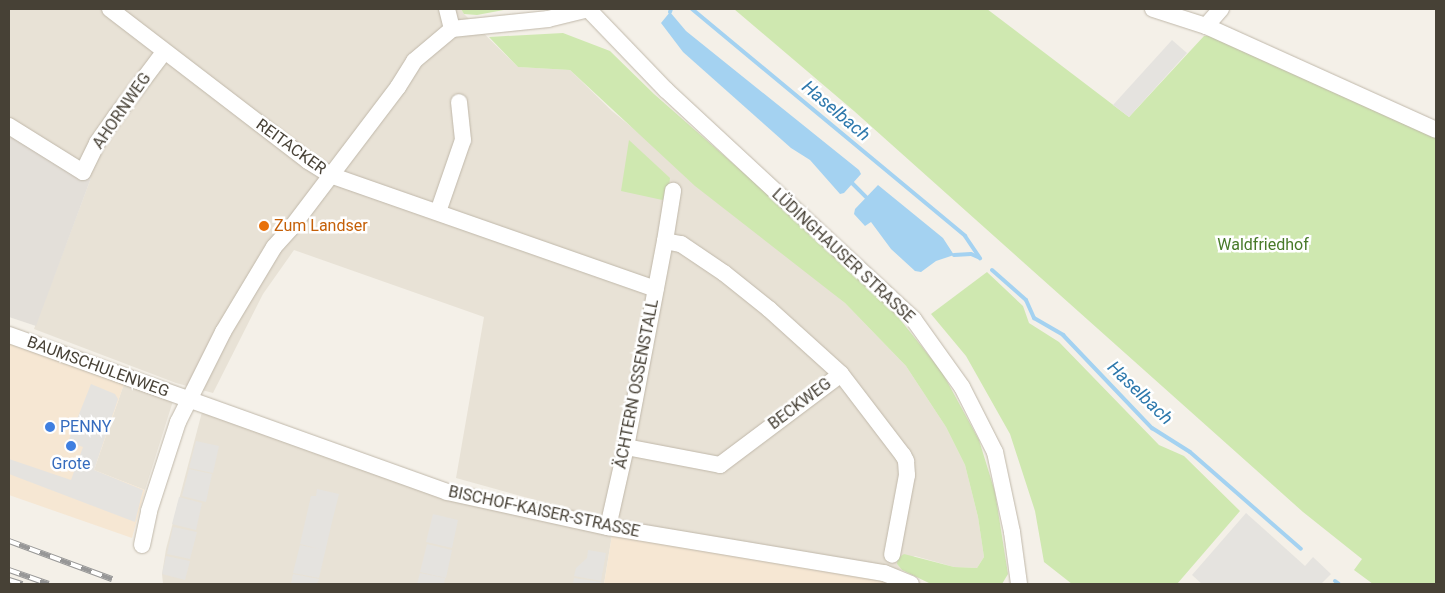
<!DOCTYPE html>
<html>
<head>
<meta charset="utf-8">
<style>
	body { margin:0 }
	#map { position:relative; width:1445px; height:593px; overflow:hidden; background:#f4f0e8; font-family:Roboto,sans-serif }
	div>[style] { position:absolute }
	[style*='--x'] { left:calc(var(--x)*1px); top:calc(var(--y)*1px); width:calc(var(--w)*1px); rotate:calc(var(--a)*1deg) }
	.residential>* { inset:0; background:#e8e2d6 }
	.commercial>* { inset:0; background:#f6e7d3 }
	.industrial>* { inset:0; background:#e3dfd9 }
	.green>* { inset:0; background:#cfe8b0 }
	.parking>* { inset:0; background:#e5e3df }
	.water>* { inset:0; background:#a4d2f1 }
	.stream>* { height:4px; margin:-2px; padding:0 2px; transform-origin:2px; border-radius:2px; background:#a4d2f1 }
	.roads { filter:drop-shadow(0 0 1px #c0b8aa) drop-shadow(0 0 1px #c0b8aa) }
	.minor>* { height:16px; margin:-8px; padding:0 8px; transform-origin:8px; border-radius:8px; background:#fff }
	.rail>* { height:5.5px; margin-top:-2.75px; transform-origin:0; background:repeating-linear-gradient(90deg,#fff 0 11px,#979797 0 22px); box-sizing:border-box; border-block:1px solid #979797 }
	.dots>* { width:14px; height:14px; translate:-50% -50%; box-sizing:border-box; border:2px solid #fff; border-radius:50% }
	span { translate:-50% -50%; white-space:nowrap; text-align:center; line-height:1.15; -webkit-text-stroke:5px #fff; paint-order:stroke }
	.street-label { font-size:16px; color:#474136 }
	.food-label { font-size:16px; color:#c56008 }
	.left { translate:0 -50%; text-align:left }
	.park-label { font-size:16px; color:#487a29 }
	.shop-label { font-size:16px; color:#366cbe }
	.water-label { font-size:18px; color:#2d78ac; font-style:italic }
	.frame { position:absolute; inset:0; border:10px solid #474136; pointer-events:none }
</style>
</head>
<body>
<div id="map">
	<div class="residential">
		<div style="clip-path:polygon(9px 9px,461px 9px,464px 14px,518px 67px,570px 70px,612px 111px,845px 303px,906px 366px,946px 427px,965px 465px,978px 517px,984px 557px,977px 568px,954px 567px,915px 556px,897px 564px,902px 570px,604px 519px,456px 478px,484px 317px,294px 250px,263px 294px,213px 393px,176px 383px,34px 329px,91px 178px,9px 128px)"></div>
		<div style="clip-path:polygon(124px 384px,173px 401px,145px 490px,94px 470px)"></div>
		<div style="clip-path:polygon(202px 412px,612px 535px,604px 584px,163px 584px,162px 574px,166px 549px)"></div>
	</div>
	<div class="commercial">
		<div style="clip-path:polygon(9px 341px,124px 384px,94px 470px,145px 490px,132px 538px,9px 495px)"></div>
		<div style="clip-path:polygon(612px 535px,885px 580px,896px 584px,604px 584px)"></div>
	</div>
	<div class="industrial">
		<div style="clip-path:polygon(9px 128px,91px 178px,36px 326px,9px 317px)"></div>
	</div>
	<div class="green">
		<div style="clip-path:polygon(461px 9px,509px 9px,477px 15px,464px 14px)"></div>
		<div style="clip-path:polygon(734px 9px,987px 9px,1129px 117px,1204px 36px,1218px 35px,1436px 134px,1436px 584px,1373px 584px,1354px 570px,1362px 559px,1303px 512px,854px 111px)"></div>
		<div style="clip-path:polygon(563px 33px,610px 51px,654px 94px,861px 276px,895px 313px,942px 372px,979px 440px,995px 492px,1008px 574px,1002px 584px,931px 584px,902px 570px,897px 564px,898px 558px,904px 554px,954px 567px,977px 568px,984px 557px,978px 517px,965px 465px,946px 427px,906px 366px,845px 303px,695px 186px,570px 70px,518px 67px,489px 37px)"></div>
		<div style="clip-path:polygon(629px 140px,670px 178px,667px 201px,621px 191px)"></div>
		<div style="clip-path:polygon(987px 272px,1023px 306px,1029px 323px,1059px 342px,1159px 445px,1184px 456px,1240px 511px,1177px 584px,1072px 584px,1044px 562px,1035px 511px,1010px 434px,966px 356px,931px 314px)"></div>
	</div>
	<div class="parking">
		<div style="clip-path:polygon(1172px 40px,1187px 53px,1129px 117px,1113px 105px)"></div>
		<div style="clip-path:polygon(91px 384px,115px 394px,118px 399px,94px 470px,143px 490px,135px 522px,9px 474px,9px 459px,71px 480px,83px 447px,68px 442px)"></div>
		<div style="clip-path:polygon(196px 441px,219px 446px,213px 473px,189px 468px)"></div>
		<div style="clip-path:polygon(189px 469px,212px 474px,206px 502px,182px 496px)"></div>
		<div style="clip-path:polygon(317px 489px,339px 494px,332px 522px,322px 520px,332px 522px,319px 578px,293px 573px,300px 545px,320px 549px,300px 544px,311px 496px,316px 496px)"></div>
		<div style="clip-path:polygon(179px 497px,202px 503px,196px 530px,172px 524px)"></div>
		<div style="clip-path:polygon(1246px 513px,1305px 566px,1313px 557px,1331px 574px,1321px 584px,1202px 584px,1192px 575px)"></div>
		<div style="clip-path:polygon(433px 514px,458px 520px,452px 548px,426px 542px)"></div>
		<div style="clip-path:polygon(173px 527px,197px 532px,190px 559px,167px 554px)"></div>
		<div style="clip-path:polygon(427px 544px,452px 550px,446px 578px,420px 572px)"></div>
		<div style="clip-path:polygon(588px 550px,606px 553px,601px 581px,574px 576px,576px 568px,587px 558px)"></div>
		<div style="clip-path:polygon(166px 556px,190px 561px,185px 580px,162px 574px)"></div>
		<div style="clip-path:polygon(420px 573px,445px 578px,444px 584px,417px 584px)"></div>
		<div style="clip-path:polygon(293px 574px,319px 579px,317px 584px,291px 584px)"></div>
		<div style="clip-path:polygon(574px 578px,601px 582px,601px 584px,573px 584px)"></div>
	</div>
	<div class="water">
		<div style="clip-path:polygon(670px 12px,686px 31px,859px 170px,861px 174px,844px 193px,840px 194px,810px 160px,791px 148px,683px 52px,661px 23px)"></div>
		<div style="clip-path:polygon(878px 185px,943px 238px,954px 255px,936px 261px,921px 272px,915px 271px,891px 249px,871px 222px,865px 226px,854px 214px,855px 209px)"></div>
	</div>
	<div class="stream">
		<div style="--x:692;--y:9;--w:355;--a:39.7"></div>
		<div style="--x:965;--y:236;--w:27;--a:56"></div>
		<div style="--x:670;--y:12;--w:3;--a:-72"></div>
		<div style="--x:852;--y:183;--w:20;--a:45"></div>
		<div style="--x:954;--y:255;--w:17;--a:-3"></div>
		<div style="--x:971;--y:254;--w:8;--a:23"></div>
		<div style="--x:992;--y:270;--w:45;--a:41.4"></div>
		<div style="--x:1026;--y:300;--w:20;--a:66"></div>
		<div style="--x:1034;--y:318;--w:34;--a:30"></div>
		<div style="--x:1063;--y:335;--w:129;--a:46.3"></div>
		<div style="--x:1152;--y:428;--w:45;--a:32.3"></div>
		<div style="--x:1190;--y:452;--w:147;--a:41.1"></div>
		<div style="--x:1335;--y:581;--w:5;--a:37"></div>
	</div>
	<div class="roads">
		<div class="minor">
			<div style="--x:110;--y:9;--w:250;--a:37.5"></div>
			<div style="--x:308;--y:161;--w:26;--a:32"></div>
			<div style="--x:330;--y:175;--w:345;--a:19.3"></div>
			<div style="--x:588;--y:9;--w:112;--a:46.1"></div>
			<div style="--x:666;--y:90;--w:338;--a:42.8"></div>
			<div style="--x:914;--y:320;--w:82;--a:54.4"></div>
			<div style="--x:962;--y:387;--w:73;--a:63.1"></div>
			<div style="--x:995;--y:452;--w:82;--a:78"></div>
			<div style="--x:1012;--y:532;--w:52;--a:82.3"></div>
			<div style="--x:1153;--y:9;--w:56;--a:17.8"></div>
			<div style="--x:1206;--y:26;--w:252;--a:24.3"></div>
			<div style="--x:1206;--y:26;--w:23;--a:-49"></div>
			<div style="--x:452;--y:29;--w:97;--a:-5.9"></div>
			<div style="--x:548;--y:19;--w:42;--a:-13.7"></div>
			<div style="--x:9;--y:126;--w:87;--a:31.9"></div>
			<div style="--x:83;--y:172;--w:32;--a:-64"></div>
			<div style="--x:97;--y:143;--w:33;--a:-55"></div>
			<div style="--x:116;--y:116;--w:80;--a:-53.1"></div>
			<div style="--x:438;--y:212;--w:76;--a:-70.9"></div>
			<div style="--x:463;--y:140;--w:38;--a:-96"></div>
			<div style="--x:665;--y:241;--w:51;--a:-80.9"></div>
			<div style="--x:9;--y:335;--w:465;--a:19.7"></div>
			<div style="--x:447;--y:492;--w:165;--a:12.3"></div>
			<div style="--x:608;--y:527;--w:280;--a:9.5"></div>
			<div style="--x:884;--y:573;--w:29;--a:22"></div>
			<div style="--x:626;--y:447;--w:96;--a:10.8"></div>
			<div style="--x:720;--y:465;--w:151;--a:-36.9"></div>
			<div style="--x:608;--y:527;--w:82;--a:-77.3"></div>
			<div style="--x:626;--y:447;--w:210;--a:-79.3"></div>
			<div style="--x:665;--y:241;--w:16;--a:11"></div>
			<div style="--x:681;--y:244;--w:52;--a:34"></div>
			<div style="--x:724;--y:273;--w:58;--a:38.7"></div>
			<div style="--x:769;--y:309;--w:97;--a:42.1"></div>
			<div style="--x:841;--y:374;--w:102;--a:52.6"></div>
			<div style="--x:903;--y:455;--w:7;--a:63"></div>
			<div style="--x:906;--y:461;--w:14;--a:86"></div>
			<div style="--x:907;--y:475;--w:81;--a:100.6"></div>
			<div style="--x:142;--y:545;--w:35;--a:-78"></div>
			<div style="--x:149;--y:511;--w:94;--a:-72"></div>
			<div style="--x:178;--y:422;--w:101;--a:-63.4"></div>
			<div style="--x:223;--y:332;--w:99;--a:-59"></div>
			<div style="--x:274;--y:247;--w:25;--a:-48"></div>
			<div style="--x:291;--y:228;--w:177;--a:-52.8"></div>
			<div style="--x:398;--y:87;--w:31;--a:-58"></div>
			<div style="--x:414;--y:61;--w:50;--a:-40.1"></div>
			<div style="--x:452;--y:29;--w:21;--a:-104"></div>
		</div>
	</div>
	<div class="rail">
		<div style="--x:9;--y:541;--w:110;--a:20.3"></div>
		<div style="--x:9;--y:570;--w:42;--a:19.3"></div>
		<div style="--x:9;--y:580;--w:14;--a:17"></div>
	</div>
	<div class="dots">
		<div style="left:264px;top:226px;background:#e8710a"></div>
		<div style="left:50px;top:427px;background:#3f7fe0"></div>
		<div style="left:71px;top:446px;background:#3f7fe0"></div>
	</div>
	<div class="street-label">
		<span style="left:122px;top:111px;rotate:-55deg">AHORNWEG</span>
		<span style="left:291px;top:147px;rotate:36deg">REITACKER</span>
		<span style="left:843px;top:256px;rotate:43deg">LÜDINGHAUSER STRASSE</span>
		<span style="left:98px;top:367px;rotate:20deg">BAUMSCHULENWEG</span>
		<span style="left:637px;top:384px;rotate:-79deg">ÄCHTERN OSSENSTALL</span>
		<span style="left:800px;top:404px;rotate:-37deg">BECKWEG</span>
		<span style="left:544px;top:512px;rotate:12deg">BISCHOF-KAISER-STRASSE</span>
	</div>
	<div class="food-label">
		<span class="left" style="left:274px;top:226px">Zum Landser</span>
	</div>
	<div class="park-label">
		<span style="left:1263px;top:245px">Waldfriedhof</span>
	</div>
	<div class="shop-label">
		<span class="left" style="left:60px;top:427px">PENNY</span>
		<span style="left:71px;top:464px">Grote</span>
	</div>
	<div class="water-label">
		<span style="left:836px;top:111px;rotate:40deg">Haselbach</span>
		<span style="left:1140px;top:393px;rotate:44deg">Haselbach</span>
	</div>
	<div class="frame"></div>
</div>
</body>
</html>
